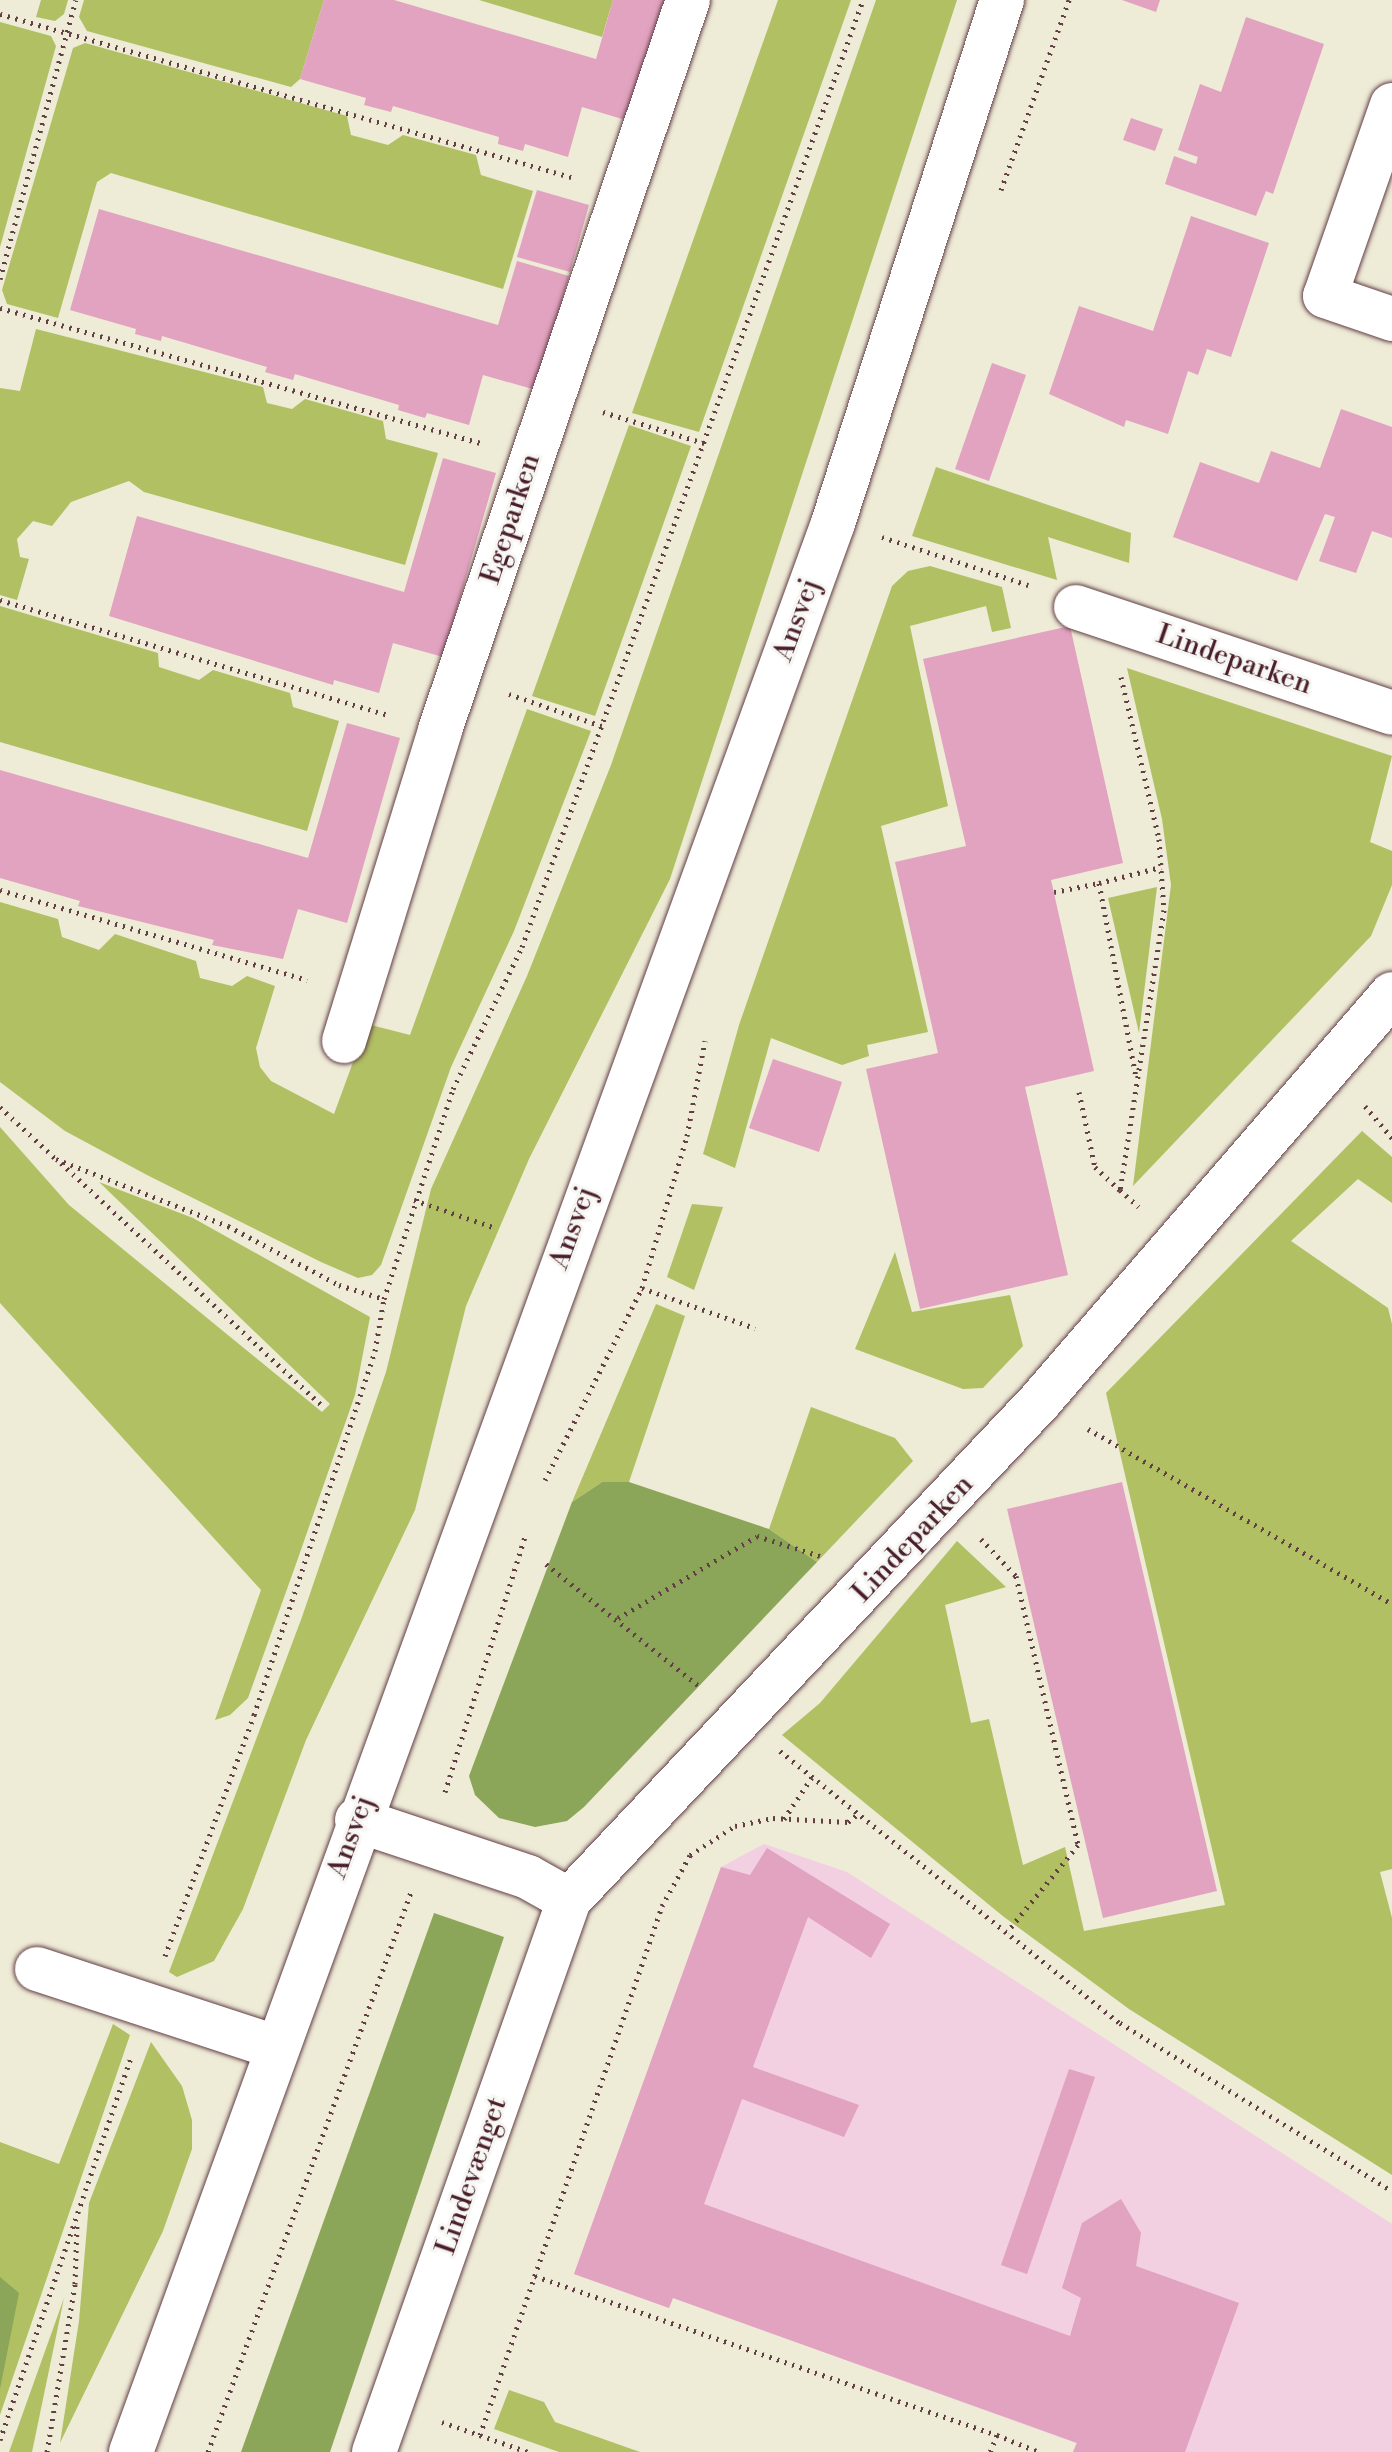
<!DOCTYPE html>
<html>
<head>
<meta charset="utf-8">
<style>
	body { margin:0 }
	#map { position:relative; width:1392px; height:2452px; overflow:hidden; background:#eeebd7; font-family:"Libre Bodoni",serif }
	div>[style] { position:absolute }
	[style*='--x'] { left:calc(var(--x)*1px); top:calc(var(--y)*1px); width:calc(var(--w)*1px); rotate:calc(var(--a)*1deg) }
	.built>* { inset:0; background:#f2cfe1 }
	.green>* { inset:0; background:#b0c063 }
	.forest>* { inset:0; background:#8ca659 }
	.building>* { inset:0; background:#e1a3c0 }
	.path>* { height:5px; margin-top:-2.5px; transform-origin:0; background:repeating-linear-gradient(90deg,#633e45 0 2px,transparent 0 8px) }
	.roads { filter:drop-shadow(0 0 2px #633e45) drop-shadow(0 0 2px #633e45) }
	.minor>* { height:44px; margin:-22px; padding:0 22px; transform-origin:22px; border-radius:22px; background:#fff }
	span { translate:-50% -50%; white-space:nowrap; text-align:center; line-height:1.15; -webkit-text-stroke:6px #f6f6f2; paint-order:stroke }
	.street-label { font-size:28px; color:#4a1f2b }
</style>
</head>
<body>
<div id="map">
	<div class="built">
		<div style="clip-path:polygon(764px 1844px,847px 1872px,1392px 2224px,1392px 2452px,1073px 2452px,1076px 2443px,673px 2298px,669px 2308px,574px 2274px,721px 1867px)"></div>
	</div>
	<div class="green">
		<div style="clip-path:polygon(41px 0,68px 0,64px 14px,55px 21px,36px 17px)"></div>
		<div style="clip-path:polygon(84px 0,324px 0,300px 79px,291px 87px,87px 31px,79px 17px)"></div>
		<div style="clip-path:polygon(479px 0,613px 0,602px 37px)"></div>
		<div style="clip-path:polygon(778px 0,851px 0,699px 432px,632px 413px)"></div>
		<div style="clip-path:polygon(876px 0,957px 0,670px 879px,529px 1159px,466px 1306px,415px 1510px,306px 1740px,243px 1909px,214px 1961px,177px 1977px,169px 1972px,302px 1617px,386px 1372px,431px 1189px,527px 976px,611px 765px)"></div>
		<div style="clip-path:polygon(0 22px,51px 36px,56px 46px,0 247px)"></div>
		<div style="clip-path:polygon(85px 43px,347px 116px,351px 135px,388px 145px,403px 135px,476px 155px,481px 175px,533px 191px,503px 289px,111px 173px,97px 182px,58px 318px,7px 304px,2px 290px,73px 48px)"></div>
		<div style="clip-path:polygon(36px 329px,263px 387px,267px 403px,292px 409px,305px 399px,383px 421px,386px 439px,438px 453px,405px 565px,144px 492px,129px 481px,71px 502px,52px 526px,33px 521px,17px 539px,20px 557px,29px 559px,17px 600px,0 595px,0 388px,20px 391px)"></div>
		<div style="clip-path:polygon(629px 425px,691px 446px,595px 716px,532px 696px)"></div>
		<div style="clip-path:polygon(936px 467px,1131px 533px,1129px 563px,1048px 537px,1057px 580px,912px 536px)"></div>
		<div style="clip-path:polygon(930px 566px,1002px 587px,1011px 628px,992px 632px,986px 606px,910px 626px,948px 806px,881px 826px,928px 1032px,867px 1045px,869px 1056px,842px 1065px,771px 1038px,735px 1168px,703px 1154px,739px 1025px,892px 586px,908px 571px)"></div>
		<div style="clip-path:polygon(0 606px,158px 653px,159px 667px,199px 680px,213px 670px,290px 693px,293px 707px,339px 721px,307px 831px,0 742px)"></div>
		<div style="clip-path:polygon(1127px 668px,1392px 756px,1370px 842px,1392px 851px,1392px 885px,1371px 936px,1133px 1186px,1171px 885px,1162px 819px)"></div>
		<div style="clip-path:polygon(527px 709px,591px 731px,514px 931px,451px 1067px,381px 1265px,372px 1275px,358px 1278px,321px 1262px,147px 1175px,65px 1131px,0 1082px,0 902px,58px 919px,62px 937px,99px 950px,115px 934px,196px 961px,200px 978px,232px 986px,247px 976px,275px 986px,256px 1048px,260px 1067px,271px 1081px,334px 1114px,367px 1024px,410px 1035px)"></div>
		<div style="clip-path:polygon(1157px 887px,1139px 1033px,1108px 898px)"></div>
		<div style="clip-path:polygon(0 1127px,69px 1205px,322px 1412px,330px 1404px,99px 1182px,193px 1218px,370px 1317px,355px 1395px,296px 1564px,248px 1698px,230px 1715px,215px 1720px,261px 1590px,0 1303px)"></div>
		<div style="clip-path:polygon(1362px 1131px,1392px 1157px,1392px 1203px,1358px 1179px,1291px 1241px,1388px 1308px,1392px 1324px,1392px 1869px,1380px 1872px,1392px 1918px,1392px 2175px,1129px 2009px,1004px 1917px,782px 1735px,820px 1703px,957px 1541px,1006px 1587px,945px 1605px,971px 1723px,989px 1719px,1023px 1865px,1065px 1847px,1084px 1931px,1225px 1905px,1106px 1393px)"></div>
		<div style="clip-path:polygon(692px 1204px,723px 1207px,694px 1290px,667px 1277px)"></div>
		<div style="clip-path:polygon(895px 1252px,912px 1312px,1010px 1295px,1023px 1346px,983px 1388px,963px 1389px,855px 1349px)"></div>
		<div style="clip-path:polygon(656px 1304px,685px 1316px,629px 1482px,602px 1482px,572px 1502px)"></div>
		<div style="clip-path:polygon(811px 1407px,895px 1438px,913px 1461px,817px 1562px,769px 1529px)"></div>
		<div style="clip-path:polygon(113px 2024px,130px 2035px,0 2415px,0 2142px,59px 2164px)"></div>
		<div style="clip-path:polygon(151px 2042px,182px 2086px,192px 2120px,192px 2149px,163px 2231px,60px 2443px,79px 2321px,89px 2203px)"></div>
		<div style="clip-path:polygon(64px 2298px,32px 2452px,9px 2452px)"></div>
		<div style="clip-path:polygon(509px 2390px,544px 2402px,555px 2422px,640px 2452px,559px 2452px,494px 2429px)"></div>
	</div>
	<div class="forest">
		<div style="clip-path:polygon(602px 1482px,629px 1482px,769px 1529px,817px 1562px,584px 1807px,567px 1821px,535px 1827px,499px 1818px,475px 1795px,469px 1776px,572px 1502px)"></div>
		<div style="clip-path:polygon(434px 1913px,504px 1937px,330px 2452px,241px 2452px)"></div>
		<div style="clip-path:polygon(0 2277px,19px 2293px,0 2389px)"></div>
	</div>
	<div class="building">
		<div style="clip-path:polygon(324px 0,394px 0,596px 59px,613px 0,668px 0,632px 122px,582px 107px,568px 157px,525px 144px,523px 151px,498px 144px,499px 137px,393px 106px,391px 112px,364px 105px,366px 98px,300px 79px)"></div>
		<div style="clip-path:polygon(1122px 0,1160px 0,1156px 12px)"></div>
		<div style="clip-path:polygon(1246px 17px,1324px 44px,1273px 194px,1266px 191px,1256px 216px,1165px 184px,1174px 156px,1196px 164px,1198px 157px,1178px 150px,1200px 84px,1221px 92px)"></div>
		<div style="clip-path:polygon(1131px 118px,1163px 129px,1155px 151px,1123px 140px)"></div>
		<div style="clip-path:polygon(537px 190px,589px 205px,570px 272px,517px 257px)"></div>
		<div style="clip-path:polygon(99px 209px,498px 325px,517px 261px,569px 276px,536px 390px,483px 375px,469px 425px,427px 413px,425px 418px,398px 410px,399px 405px,295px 374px,293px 380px,265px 372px,267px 367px,162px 336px,161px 341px,135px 334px,136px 329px,70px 310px)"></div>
		<div style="clip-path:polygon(1191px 216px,1269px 243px,1231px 357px,1207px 349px,1198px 375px,1188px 371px,1168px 434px,1126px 420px,1124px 427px,1049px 394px,1079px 306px,1153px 331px)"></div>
		<div style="clip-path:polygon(992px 363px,1026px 375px,989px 481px,955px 469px)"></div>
		<div style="clip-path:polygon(1341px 409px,1392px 427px,1392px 538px,1372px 531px,1356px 573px,1319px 561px,1335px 517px,1325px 514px,1297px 581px,1173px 537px,1200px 462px,1259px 483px,1271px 451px,1320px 468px)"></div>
		<div style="clip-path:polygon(443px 458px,496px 473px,443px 657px,393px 643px,379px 693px,334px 680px,333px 685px,109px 616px,137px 516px,404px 592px)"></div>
		<div style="clip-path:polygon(1070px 626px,1123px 863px,1051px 880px,1094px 1071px,1025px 1087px,1068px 1275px,920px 1309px,866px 1069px,938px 1053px,895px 862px,966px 846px,923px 659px)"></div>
		<div style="clip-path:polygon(347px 723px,400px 738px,347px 923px,298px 909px,283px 959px,212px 945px,214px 940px,78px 906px,80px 901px,0 878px,0 770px,308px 858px)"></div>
		<div style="clip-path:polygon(773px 1059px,842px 1082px,819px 1152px,749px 1128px)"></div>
		<div style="clip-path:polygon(1122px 1482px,1217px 1891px,1103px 1918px,1007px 1509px)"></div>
		<div style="clip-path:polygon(767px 1848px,890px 1924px,871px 1958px,808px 1917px,753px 2067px,859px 2105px,844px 2137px,742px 2099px,704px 2204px,1070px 2336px,1081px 2298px,1062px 2288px,1082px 2223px,1121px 2199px,1141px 2233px,1136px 2266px,1239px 2303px,1185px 2452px,1073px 2452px,1077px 2443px,673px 2298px,669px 2308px,574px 2274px,721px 1867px,750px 1875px)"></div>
		<div style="clip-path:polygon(1069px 2069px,1095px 2077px,1027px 2274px,1001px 2265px)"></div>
	</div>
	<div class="path">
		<div style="--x:0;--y:14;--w:594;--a:15.93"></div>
		<div style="--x:1001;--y:190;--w:202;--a:-70.3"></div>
		<div style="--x:0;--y:279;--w:289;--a:-74.8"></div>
		<div style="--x:0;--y:308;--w:503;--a:15.69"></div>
		<div style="--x:603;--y:412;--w:106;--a:17.1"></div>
		<div style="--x:882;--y:537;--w:154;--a:18.2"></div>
		<div style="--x:0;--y:600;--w:406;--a:16.5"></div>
		<div style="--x:1121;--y:677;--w:166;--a:76.8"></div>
		<div style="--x:1159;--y:839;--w:71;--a:86"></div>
		<div style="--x:1164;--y:910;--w:283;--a:98.9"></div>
		<div style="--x:1120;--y:1190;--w:25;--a:42"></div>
		<div style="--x:509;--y:694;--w:98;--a:19"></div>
		<div style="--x:1099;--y:883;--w:64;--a:-14.5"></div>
		<div style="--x:0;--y:890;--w:320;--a:16.3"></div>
		<div style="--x:1054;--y:892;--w:46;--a:-11.3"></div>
		<div style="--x:1099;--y:883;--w:197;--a:79.2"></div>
		<div style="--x:1079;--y:1092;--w:77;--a:78"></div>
		<div style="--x:1095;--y:1167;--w:34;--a:43"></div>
		<div style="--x:1365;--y:1106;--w:42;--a:49.8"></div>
		<div style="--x:0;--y:1107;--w:76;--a:42.9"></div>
		<div style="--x:56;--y:1159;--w:185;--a:21.3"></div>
		<div style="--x:228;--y:1226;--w:126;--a:28"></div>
		<div style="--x:339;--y:1285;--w:47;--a:17.3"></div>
		<div style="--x:61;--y:1163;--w:359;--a:42.9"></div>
		<div style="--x:414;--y:1200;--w:83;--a:18.9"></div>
		<div style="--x:642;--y:1288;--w:120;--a:19.5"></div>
		<div style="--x:1088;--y:1429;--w:351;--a:29.9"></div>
		<div style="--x:545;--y:1480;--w:215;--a:-63.2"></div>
		<div style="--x:642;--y:1288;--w:159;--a:-73.5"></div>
		<div style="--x:687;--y:1136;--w:97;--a:-79.3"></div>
		<div style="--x:981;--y:1539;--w:51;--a:46.6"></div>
		<div style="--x:1016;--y:1576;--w:276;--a:77"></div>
		<div style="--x:1078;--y:1845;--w:112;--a:129.2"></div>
		<div style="--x:546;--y:1564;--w:197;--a:38.6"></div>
		<div style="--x:618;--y:1618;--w:161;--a:-30.5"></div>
		<div style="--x:757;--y:1536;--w:66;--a:17.6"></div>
		<div style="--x:780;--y:1751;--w:435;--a:38.7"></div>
		<div style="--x:1120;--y:2023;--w:320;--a:31.7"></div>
		<div style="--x:445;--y:1792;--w:270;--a:-72.6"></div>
		<div style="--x:784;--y:1819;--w:50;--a:-56.3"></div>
		<div style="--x:165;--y:1956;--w:257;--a:-69.7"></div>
		<div style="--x:254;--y:1715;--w:384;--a:-71.6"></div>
		<div style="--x:375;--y:1351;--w:53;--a:-80.2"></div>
		<div style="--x:384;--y:1299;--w:221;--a:-71.8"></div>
		<div style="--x:453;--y:1089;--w:158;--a:-64.1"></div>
		<div style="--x:522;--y:947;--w:1007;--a:-70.2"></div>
		<div style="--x:535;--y:2276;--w:489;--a:19"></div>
		<div style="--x:997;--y:2435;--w:18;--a:112"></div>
		<div style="--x:442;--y:2422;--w:91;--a:19.2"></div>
		<div style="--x:480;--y:2435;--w:559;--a:-71.01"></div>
		<div style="--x:662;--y:1906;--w:58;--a:-61.2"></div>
		<div style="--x:690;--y:1855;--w:54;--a:-32.8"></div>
		<div style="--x:735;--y:1826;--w:39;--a:-12"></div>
		<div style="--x:773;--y:1818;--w:75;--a:3.1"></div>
		<div style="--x:848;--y:1822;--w:13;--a:-39"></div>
		<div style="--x:997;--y:2435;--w:45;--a:22"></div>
		<div style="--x:0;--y:2440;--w:405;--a:-71.1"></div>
		<div style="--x:47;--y:2452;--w:170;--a:-80.5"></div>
		<div style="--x:75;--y:2284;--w:61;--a:-88.1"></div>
		<div style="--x:208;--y:2452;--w:596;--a:-70.07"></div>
	</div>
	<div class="roads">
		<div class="minor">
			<div style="--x:1392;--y:105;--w:202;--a:109.3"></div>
			<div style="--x:1325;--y:296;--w:71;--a:18.9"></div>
			<div style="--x:1076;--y:607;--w:333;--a:18.5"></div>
			<div style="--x:344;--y:1041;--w:325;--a:-72.8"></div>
			<div style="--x:440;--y:730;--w:771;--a:-71.24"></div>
			<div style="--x:357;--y:1820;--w:180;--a:18.4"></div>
			<div style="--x:528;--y:1877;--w:47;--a:29.3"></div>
			<div style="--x:569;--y:1900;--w:686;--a:-46.65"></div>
			<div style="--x:1040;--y:1401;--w:538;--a:-49.14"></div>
			<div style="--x:37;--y:1969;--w:251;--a:18.1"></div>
			<div style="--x:131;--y:2452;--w:2053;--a:-70"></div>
			<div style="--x:833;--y:523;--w:550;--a:-72.09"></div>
			<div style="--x:374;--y:2452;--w:585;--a:-70.54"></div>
		</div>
	</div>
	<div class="street-label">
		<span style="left:511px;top:519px;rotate:-72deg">Egeparken</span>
		<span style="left:797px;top:620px;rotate:-70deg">Ansvej</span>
		<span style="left:1234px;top:660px;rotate:19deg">Lindeparken</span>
		<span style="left:573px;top:1228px;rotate:-70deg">Ansvej</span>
		<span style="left:913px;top:1539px;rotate:-47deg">Lindeparken</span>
		<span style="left:351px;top:1837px;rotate:-70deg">Ansvej</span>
		<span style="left:472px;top:2176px;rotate:-71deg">Lindevænget</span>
	</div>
</div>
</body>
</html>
